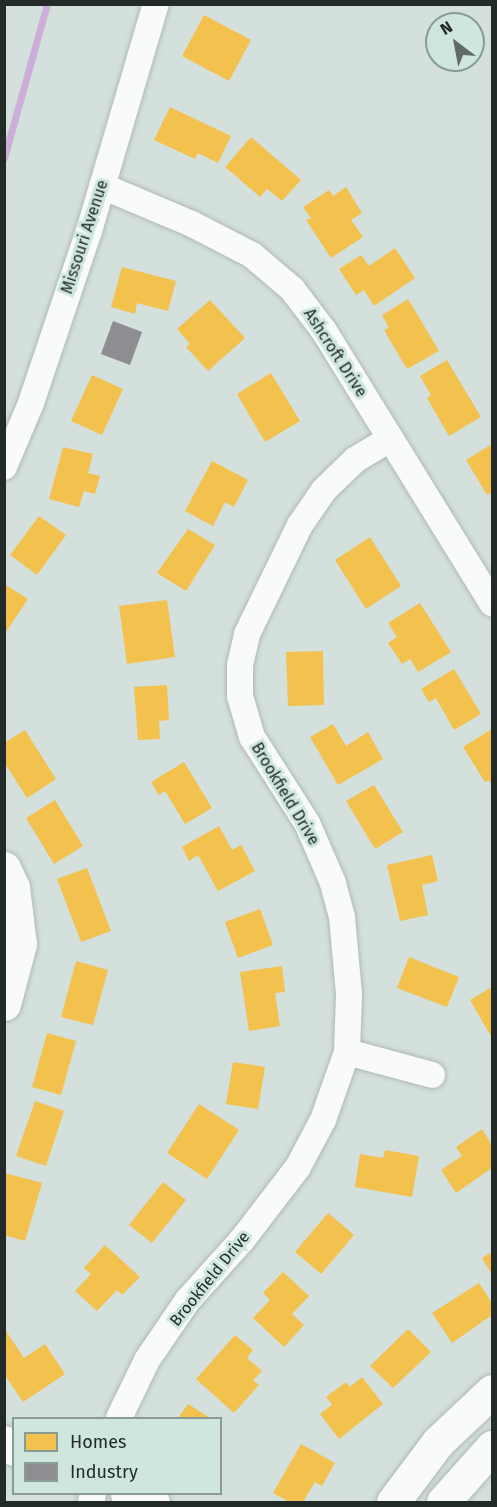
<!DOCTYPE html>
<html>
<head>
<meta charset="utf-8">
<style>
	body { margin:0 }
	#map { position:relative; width:497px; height:1507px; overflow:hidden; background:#d4e0dc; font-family:"Fira Sans",sans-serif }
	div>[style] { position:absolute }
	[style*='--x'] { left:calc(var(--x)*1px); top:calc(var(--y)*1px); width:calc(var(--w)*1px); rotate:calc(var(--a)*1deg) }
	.homes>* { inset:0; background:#f2c14e }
	.industry>* { inset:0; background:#8d8d92 }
	.stream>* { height:7px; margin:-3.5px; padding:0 3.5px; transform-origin:3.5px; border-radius:3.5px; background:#ccaed8 }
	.roads { filter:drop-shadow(0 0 2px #afb9b6) drop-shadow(0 0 2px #afb9b6) }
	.street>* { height:26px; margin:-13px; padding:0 13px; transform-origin:13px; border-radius:13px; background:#f9fafa }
	.secondary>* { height:33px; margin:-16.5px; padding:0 16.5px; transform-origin:16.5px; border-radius:16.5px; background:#f9fafa }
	span { translate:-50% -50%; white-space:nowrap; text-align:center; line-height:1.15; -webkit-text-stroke:6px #cee6dd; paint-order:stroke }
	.street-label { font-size:16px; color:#222b27 }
	.frame { position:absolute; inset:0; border:6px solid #222b27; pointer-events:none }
	.legend { position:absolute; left:12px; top:1417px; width:210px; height:78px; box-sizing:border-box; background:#cee6dd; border:2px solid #899b94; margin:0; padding:8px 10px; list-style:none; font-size:18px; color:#222b27 }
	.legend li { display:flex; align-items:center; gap:12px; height:30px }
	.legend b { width:30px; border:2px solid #899b94 }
	.north { position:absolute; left:425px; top:12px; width:60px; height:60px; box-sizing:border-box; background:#cee6dd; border:2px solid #899b94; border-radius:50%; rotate:328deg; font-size:16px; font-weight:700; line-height:24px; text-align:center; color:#222b27 }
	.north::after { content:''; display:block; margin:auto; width:21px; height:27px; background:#606a66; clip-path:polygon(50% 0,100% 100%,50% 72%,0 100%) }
</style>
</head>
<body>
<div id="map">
	<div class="homes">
		<div style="clip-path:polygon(204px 15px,251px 40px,229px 81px,182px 56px)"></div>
		<div style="clip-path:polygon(170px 107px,231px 136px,218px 163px,198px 153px,195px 159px,154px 140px)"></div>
		<div style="clip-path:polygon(251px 137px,301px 180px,282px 201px,267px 189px,260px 197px,225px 167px)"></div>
		<div style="clip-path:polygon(346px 187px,362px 213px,351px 220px,363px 237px,331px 258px,306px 220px,311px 218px,303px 207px,329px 190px,333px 196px)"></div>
		<div style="clip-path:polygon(395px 248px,415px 278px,374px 306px,364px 290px,356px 295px,339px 269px,361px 255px,369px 266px)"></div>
		<div style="clip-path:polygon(122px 267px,176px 281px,168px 311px,137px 303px,135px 314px,111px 307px)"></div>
		<div style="clip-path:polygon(408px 299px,439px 351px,407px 369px,384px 330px,389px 328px,382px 315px)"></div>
		<div style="clip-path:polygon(210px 300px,245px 338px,208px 371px,186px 347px,190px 344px,177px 329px)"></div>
		<div style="clip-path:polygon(447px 360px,481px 417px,449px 436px,427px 398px,431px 395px,420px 376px)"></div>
		<div style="clip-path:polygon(271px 373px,300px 421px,265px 442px,237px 394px)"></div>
		<div style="clip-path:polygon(92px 375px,123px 389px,102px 435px,71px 421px)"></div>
		<div style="clip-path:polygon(492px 444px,492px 492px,487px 495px,466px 460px)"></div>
		<div style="clip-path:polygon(63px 447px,93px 454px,88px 473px,100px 476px,95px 494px,84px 491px,79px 507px,49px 499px)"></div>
		<div style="clip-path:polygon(212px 461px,248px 480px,234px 507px,225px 502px,213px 526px,185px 511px)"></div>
		<div style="clip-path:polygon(39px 516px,66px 535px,37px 575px,10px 555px)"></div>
		<div style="clip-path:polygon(188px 529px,215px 545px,186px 591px,157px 573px)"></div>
		<div style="clip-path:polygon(370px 537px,401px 586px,366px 609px,335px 560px)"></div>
		<div style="clip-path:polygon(4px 584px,28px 599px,4px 635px)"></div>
		<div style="clip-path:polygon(167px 600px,175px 657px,127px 664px,119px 606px)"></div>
		<div style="clip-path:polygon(420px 603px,451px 652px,418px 672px,410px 659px,402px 664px,388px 643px,397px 637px,388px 623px)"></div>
		<div style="clip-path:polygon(323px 651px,324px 705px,288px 706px,286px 652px)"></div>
		<div style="clip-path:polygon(454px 669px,481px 714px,454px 730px,436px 698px,429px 702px,421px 689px)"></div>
		<div style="clip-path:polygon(167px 685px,169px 720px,159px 721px,160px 739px,138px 740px,134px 687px)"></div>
		<div style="clip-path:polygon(333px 724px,346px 746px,368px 732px,383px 759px,338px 785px,310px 737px)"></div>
		<div style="clip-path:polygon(492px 729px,492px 786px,489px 780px,485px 782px,463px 747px)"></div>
		<div style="clip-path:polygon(25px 730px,56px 779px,27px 798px,4px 762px,4px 743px)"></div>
		<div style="clip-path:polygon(184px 762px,212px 808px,185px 824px,165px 791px,159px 795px,151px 782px)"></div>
		<div style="clip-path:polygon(374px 785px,403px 832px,375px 849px,346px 801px)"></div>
		<div style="clip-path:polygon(55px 800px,83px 846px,54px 864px,26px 818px)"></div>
		<div style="clip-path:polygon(219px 826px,232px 850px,241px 845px,255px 871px,218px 891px,198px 855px,189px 861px,182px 847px)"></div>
		<div style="clip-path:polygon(432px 855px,438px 881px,422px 885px,428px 915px,400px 921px,387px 865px)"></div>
		<div style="clip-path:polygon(87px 868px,111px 931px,81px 942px,57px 879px)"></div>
		<div style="clip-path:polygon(260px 909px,273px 945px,238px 958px,225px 922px)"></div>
		<div style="clip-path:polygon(409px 957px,459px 977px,447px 1007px,397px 988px)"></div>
		<div style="clip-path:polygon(76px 961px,108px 970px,93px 1025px,61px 1017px)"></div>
		<div style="clip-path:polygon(282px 966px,285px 992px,275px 993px,280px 1026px,249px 1031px,240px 972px)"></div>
		<div style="clip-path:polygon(492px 987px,492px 1038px,470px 1000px)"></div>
		<div style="clip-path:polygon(47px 1033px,76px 1041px,61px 1095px,32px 1087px)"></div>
		<div style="clip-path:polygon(233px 1062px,265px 1067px,258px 1109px,226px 1104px)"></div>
		<div style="clip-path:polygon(35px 1101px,64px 1111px,46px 1166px,16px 1156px)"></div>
		<div style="clip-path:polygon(199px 1104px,239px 1130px,207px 1179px,167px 1153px)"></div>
		<div style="clip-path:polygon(482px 1129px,492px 1145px,492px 1168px,456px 1193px,441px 1170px,462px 1156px,456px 1147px)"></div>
		<div style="clip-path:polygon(385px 1150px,419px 1156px,412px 1197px,355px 1187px,360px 1154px,383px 1158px)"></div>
		<div style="clip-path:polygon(5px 1173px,42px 1183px,25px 1241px,4px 1235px)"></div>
		<div style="clip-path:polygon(163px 1182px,186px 1200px,152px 1243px,129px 1225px)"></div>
		<div style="clip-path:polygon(328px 1213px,354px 1235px,321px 1274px,295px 1252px)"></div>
		<div style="clip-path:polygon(105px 1245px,140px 1277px,122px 1295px,117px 1290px,97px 1311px,75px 1291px,91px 1274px,84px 1268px)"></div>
		<div style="clip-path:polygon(492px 1252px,492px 1275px,482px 1258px)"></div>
		<div style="clip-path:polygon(283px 1272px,309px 1296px,292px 1314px,304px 1325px,284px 1347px,253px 1318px,270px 1300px,263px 1293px)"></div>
		<div style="clip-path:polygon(479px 1283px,492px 1303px,492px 1315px,452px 1343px,432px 1313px)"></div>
		<div style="clip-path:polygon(4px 1328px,24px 1358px,45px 1344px,65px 1374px,23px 1402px,4px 1374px)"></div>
		<div style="clip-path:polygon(408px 1329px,431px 1352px,393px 1388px,370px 1366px)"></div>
		<div style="clip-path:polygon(235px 1335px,253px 1350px,247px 1358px,262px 1371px,253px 1380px,259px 1385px,234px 1413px,196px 1379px)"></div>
		<div style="clip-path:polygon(362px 1377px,383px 1404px,339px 1439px,320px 1414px,332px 1405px,326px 1397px,346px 1382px,350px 1387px)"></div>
		<div style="clip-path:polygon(188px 1404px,210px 1418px,178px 1418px)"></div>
		<div style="clip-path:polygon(301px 1444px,335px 1463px,322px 1486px,315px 1482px,303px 1502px,289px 1502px,273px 1493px)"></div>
	</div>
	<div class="industry">
		<div style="clip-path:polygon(113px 321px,142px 332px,130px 365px,101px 354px)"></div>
	</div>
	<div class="stream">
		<div style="--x:4;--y:158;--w:160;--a:-74.4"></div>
	</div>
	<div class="roads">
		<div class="street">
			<div style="--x:102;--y:186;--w:98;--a:22.9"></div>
			<div style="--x:192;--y:224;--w:68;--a:27.3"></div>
			<div style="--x:252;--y:255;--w:52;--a:40.4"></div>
			<div style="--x:292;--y:289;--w:53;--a:52.7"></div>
			<div style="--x:324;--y:331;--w:320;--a:58.3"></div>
			<div style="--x:4;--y:467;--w:69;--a:-67.1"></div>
			<div style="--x:31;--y:403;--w:182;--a:-71.4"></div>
			<div style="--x:89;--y:231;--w:237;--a:-73.6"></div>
			<div style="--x:347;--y:1052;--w:88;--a:15.1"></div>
			<div style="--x:119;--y:1418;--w:64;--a:-64.2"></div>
			<div style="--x:147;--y:1360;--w:73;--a:-55.7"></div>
			<div style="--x:188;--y:1300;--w:81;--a:-48"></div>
			<div style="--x:242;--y:1240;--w:92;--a:-52.5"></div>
			<div style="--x:298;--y:1167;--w:53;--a:-62"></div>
			<div style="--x:323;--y:1120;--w:72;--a:-70.6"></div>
			<div style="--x:347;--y:1052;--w:58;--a:-88"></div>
			<div style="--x:349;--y:994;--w:77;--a:-95.2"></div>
			<div style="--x:342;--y:917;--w:35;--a:-105"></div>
			<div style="--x:333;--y:883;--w:65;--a:-113.4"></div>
			<div style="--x:307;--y:823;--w:102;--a:-122.6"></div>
			<div style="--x:252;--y:737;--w:43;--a:-106.3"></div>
			<div style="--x:240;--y:696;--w:31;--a:-90"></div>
			<div style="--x:240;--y:665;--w:32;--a:-77"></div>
			<div style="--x:247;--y:634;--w:121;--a:-64.1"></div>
			<div style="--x:300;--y:525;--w:42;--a:-55.6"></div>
			<div style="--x:324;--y:490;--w:43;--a:-44.1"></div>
			<div style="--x:355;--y:460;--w:41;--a:-31"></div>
			<div style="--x:91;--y:1502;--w:8;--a:-76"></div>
		</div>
		<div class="secondary">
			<div style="--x:4;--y:868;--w:21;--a:65"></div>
			<div style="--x:13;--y:887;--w:57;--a:83"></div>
			<div style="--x:20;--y:944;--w:62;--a:104.9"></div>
			<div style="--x:4;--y:1442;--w:12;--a:35"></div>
			<div style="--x:127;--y:1494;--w:27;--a:17"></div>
			<div style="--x:393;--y:1502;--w:75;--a:-53.1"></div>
			<div style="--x:438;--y:1442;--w:74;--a:-43.4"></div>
			<div style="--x:443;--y:1502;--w:74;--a:-48.3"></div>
		</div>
	</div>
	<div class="street-label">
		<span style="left:85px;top:237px;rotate:-72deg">Missouri Avenue</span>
		<span style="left:335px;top:353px;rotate:57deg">Ashcroft Drive</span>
		<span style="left:285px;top:794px;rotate:59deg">Brookfield Drive</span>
		<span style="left:210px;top:1279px;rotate:-51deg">Brookfield Drive</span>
	</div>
	<div class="frame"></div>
	<ul class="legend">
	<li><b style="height:16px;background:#f2c14e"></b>Homes</li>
	<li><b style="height:16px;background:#8d8d92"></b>Industry</li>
	</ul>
	<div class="north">N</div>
</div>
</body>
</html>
